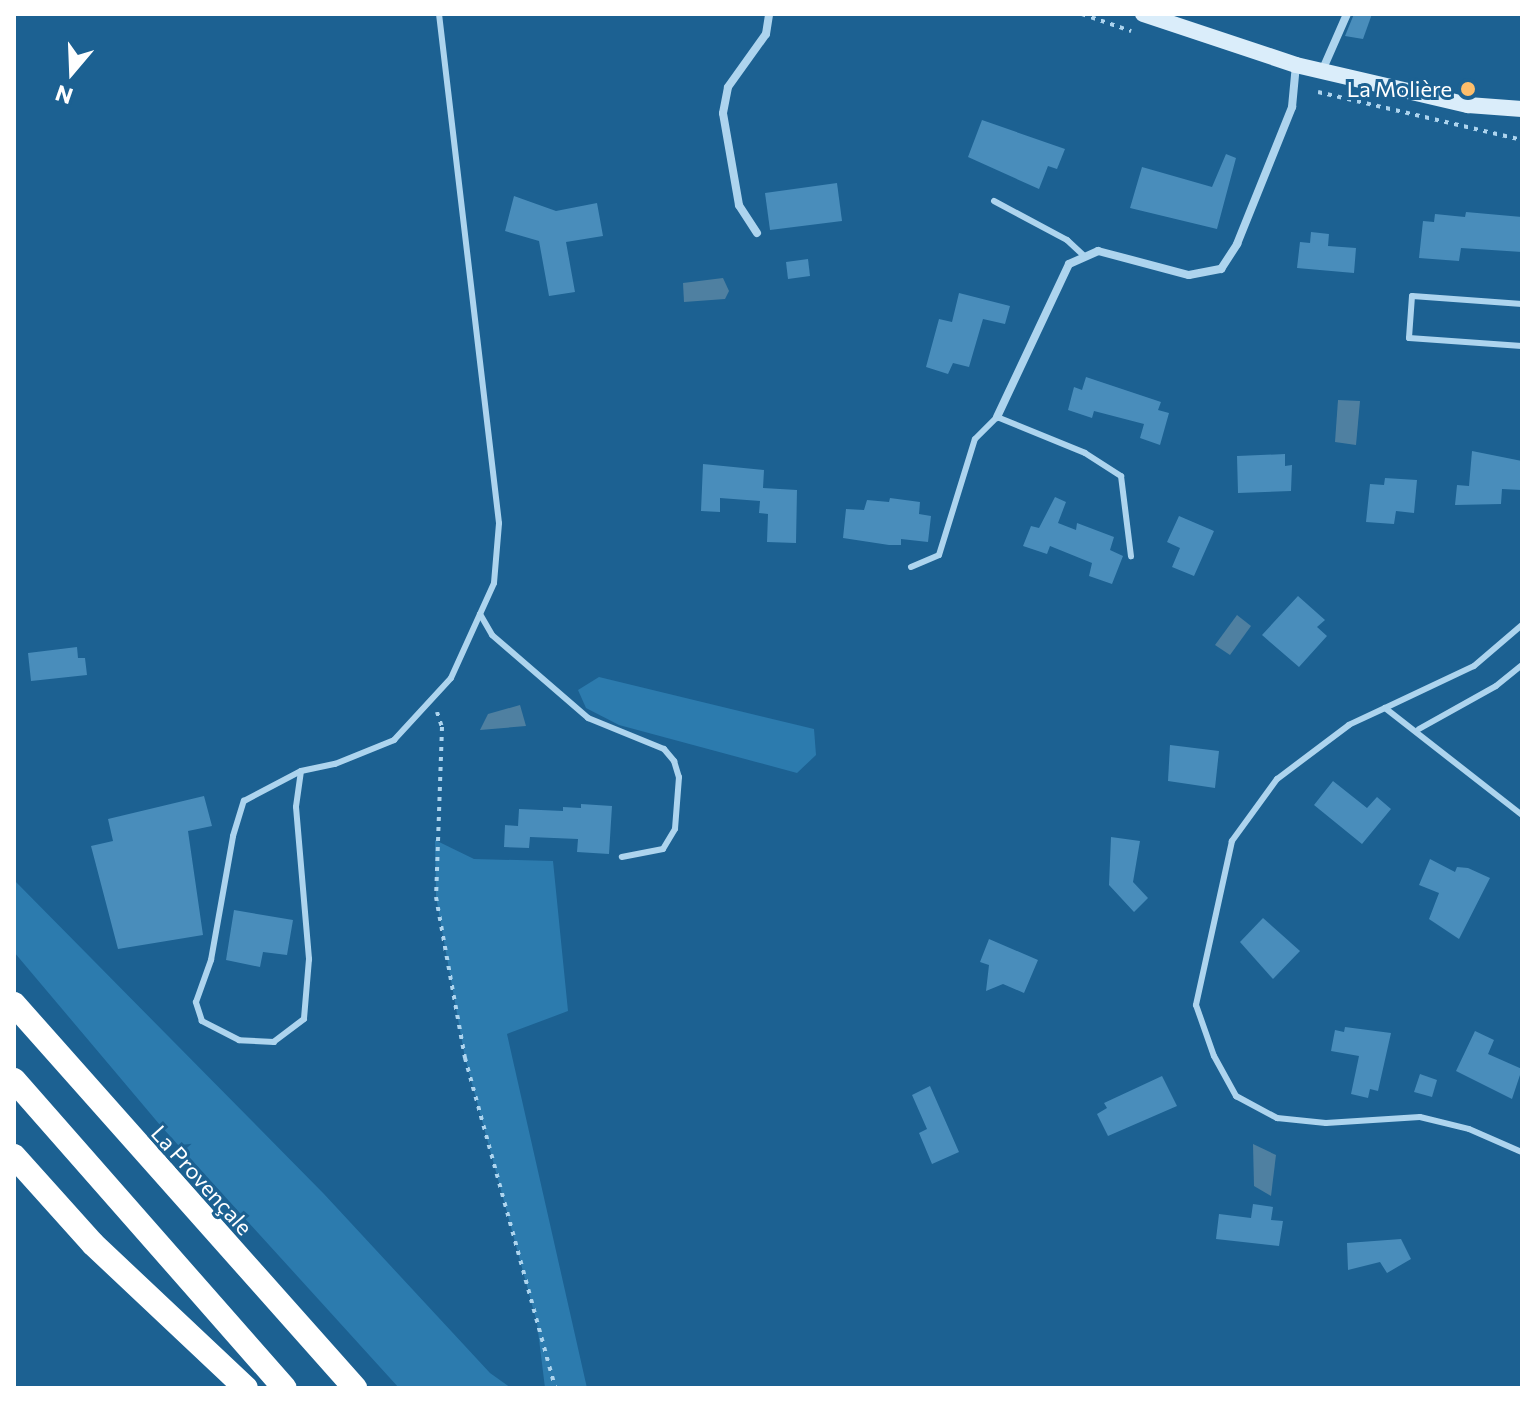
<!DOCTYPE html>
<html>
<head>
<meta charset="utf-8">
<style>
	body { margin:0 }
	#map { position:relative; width:1536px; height:1402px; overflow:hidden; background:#1c6192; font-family:Commissioner,sans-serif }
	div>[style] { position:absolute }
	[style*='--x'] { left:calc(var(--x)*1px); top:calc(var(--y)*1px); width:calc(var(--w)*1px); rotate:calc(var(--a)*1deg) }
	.green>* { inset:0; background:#2c7bae }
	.water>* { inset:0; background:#4f80a1 }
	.building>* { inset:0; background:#498dbb }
	.path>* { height:4px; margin-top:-2px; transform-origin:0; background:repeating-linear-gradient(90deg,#add4ee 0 4px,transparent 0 10px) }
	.lane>* { height:6px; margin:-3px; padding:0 3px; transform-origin:3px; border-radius:3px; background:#add4ee }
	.street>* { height:8px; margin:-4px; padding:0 4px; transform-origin:4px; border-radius:4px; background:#add4ee }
	.secondary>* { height:16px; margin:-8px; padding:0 8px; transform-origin:8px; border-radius:8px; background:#daedfa }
	.highway>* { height:24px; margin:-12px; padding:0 12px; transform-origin:12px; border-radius:12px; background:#fff }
	.dots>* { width:22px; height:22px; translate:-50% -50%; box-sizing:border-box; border:4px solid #1c6192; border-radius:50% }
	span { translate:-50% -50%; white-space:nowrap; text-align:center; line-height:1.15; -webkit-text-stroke:6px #1c6192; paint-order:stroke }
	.poi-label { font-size:22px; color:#fff }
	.right { translate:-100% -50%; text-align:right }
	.street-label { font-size:22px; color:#fff }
	.frame { position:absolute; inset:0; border:16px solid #fff; pointer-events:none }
	.north { position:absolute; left:32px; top:32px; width:80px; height:80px; -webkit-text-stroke:6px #1c6192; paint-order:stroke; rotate:199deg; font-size:22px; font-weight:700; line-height:32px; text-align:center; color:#fff }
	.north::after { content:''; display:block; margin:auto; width:28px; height:36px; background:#fff; clip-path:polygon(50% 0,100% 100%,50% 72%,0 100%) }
</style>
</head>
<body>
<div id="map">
	<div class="green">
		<div style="clip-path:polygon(599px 677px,814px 729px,816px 755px,797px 773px,619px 725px,586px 708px,578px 690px)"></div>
		<div style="clip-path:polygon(435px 840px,474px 859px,553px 861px,568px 1011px,507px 1034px,587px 1388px,545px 1388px,537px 1323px,465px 1058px,436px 897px)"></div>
		<div style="clip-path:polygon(14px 880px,324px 1194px,490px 1373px,511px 1388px,399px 1388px,160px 1125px,14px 952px)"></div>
	</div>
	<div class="water">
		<div style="clip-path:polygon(723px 278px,729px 291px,725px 299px,684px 302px,683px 283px)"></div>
		<div style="clip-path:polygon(1338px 400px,1360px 401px,1356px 445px,1335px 442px)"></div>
		<div style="clip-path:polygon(1237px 615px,1251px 626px,1230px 655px,1215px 645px)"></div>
		<div style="clip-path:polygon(520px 705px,526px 726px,480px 730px,488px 714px)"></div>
		<div style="clip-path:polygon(1253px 1144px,1276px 1155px,1271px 1196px,1254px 1186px)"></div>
	</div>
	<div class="building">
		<div style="clip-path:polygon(1372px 14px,1363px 39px,1345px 36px,1354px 14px)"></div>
		<div style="clip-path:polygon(982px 120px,1065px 149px,1057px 169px,1048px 166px,1039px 189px,968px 157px)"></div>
		<div style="clip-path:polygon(1226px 154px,1236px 158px,1217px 229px,1130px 208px,1142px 167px,1212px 187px)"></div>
		<div style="clip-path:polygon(837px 183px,842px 221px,770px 230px,765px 193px)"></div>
		<div style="clip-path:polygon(514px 196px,556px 211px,597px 203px,603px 236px,566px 242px,575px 292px,549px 296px,539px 241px,505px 231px)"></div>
		<div style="clip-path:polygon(1466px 212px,1522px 217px,1522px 252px,1461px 248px,1459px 261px,1419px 258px,1423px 221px,1434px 222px,1435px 214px,1465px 217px)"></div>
		<div style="clip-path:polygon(1311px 232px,1329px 234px,1328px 246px,1356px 248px,1354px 273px,1297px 268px,1300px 242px,1310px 243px)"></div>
		<div style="clip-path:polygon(808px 259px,810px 276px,788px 279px,786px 262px)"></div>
		<div style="clip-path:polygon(959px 293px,1010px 306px,1005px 324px,983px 319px,969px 367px,953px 363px,948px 374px,926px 367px,939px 319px,952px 322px)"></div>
		<div style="clip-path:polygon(1086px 377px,1161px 402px,1158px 410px,1169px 413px,1160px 445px,1140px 438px,1144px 424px,1094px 411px,1092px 418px,1068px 410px,1074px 387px,1082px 390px)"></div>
		<div style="clip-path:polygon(1472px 451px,1522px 461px,1522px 490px,1502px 489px,1501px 504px,1455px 505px,1457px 485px,1469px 486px)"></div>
		<div style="clip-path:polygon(1285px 454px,1285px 466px,1292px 465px,1291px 491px,1238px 493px,1237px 456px)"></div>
		<div style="clip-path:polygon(703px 464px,764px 470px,763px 488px,797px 490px,796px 543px,767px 542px,768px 514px,759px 513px,760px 501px,720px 498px,720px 512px,701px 511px)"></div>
		<div style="clip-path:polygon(1385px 478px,1417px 480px,1414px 513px,1396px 511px,1394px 524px,1366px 522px,1370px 484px,1384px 485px)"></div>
		<div style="clip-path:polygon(1055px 497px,1066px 502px,1058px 523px,1076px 530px,1077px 523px,1114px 537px,1110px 550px,1123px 556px,1112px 584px,1089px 576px,1092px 563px,1050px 546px,1047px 554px,1023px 546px,1031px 526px,1039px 528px)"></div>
		<div style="clip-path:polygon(890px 498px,920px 502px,919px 514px,931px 516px,928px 542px,901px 539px,901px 545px,889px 545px,843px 538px,846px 509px,864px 510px,867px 500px,889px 502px)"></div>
		<div style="clip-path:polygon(1179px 516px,1214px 531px,1194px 576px,1172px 567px,1180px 548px,1167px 542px)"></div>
		<div style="clip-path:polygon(1298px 596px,1325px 620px,1317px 627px,1327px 636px,1299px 667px,1262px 635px)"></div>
		<div style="clip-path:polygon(77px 647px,78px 658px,85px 658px,87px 675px,31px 681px,28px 653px)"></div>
		<div style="clip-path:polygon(1170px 745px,1219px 751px,1215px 788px,1168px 781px)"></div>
		<div style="clip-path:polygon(1333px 781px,1367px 808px,1377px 797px,1391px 809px,1362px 844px,1314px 805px)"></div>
		<div style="clip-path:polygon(204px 796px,212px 826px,188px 831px,203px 935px,118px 949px,91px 846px,113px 841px,108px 819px)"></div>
		<div style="clip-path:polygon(581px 804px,612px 806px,609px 854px,577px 852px,578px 839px,530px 837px,529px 848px,504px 847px,505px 825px,518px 826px,519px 809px,563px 811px,563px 807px,581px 808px)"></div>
		<div style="clip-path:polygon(1111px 837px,1140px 841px,1133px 882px,1148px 898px,1134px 912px,1109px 885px)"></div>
		<div style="clip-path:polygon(1430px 859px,1455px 872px,1457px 867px,1468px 868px,1490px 878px,1459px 939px,1429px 919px,1439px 893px,1419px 885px)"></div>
		<div style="clip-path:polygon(234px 910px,293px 920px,287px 955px,263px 952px,260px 967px,226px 960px)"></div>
		<div style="clip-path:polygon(1263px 918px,1300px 951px,1273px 979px,1240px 942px)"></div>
		<div style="clip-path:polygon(989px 939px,1038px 960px,1024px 993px,1003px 984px,986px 991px,989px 965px,980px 962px)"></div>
		<div style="clip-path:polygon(1345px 1027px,1391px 1033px,1378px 1091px,1370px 1089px,1368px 1098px,1351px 1094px,1359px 1056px,1331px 1051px,1335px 1030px,1344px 1032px)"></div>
		<div style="clip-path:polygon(1475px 1031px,1494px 1040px,1488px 1054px,1522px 1069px,1512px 1099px,1456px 1071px)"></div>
		<div style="clip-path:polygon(1420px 1074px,1437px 1080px,1432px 1097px,1414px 1092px)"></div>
		<div style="clip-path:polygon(1162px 1076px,1177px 1106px,1108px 1136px,1097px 1114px,1107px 1108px,1104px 1103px)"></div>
		<div style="clip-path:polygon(930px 1086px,959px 1152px,932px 1164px,919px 1133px,927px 1129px,912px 1095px)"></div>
		<div style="clip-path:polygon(1253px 1204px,1273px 1207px,1271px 1220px,1283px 1221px,1279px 1246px,1216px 1239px,1219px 1214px,1251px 1218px)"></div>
		<div style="clip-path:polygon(1401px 1239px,1411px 1259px,1387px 1273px,1380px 1262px,1348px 1270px,1347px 1243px)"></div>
	</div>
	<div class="path">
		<div style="--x:1082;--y:14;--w:52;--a:19.1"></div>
		<div style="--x:1318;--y:92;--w:210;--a:13.2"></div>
		<div style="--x:437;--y:712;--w:16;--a:72"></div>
		<div style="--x:442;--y:727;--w:170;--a:92"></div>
		<div style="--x:436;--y:897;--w:164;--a:79.8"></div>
		<div style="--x:465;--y:1058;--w:342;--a:74.7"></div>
	</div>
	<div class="lane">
		<div style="--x:994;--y:201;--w:83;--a:28.1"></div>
		<div style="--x:1067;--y:240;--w:25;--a:43"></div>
		<div style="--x:1522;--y:304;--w:110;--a:-175.8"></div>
		<div style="--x:1412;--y:296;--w:42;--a:94.1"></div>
		<div style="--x:1409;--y:338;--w:113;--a:4"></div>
		<div style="--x:911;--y:567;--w:30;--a:-23"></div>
		<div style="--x:939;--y:555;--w:121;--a:-72.8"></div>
		<div style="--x:975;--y:439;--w:31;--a:-45"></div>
		<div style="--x:997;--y:417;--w:95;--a:22.2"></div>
		<div style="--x:1085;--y:453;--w:43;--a:32.6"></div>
		<div style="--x:1121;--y:476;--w:81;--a:82.9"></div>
		<div style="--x:480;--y:614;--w:24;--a:60"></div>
		<div style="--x:492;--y:635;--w:127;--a:40.8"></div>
		<div style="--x:588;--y:718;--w:82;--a:22.2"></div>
		<div style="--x:664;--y:749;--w:16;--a:50"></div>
		<div style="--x:674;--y:761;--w:17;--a:73"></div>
		<div style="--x:679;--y:777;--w:52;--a:94.4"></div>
		<div style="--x:675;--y:829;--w:23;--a:121"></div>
		<div style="--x:663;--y:849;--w:42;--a:169"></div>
		<div style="--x:1385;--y:708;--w:98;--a:-25.3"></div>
		<div style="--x:1474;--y:666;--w:63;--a:-40.5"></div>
		<div style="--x:1419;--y:729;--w:88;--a:-29.2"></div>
		<div style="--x:1496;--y:686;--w:33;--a:-39"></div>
		<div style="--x:301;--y:771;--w:36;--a:98"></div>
		<div style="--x:296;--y:807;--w:153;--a:85.1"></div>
		<div style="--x:309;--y:959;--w:60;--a:94.8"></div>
		<div style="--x:304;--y:1019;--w:38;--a:143"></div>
		<div style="--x:274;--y:1042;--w:35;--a:-177"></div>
		<div style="--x:239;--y:1040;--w:42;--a:-152.8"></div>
		<div style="--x:202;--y:1021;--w:20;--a:-108"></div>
		<div style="--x:196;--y:1002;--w:45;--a:-70.3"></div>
		<div style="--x:211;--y:960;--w:126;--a:-79.9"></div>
		<div style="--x:233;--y:836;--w:37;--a:-73"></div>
		<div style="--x:244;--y:801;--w:64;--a:-27.8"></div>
		<div style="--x:301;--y:771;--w:35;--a:-12"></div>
		<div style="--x:335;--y:764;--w:64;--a:-22.1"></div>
		<div style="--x:394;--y:740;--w:84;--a:-47.4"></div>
		<div style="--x:451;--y:678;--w:104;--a:-65.6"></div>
		<div style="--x:494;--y:583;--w:60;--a:-85.2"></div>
		<div style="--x:499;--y:523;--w:513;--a:-96.72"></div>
		<div style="--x:1522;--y:815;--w:174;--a:-142"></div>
		<div style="--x:1385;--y:708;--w:40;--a:155"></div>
		<div style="--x:1349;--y:725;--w:90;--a:143.1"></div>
		<div style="--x:1277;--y:779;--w:77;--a:126"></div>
		<div style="--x:1232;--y:841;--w:168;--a:102.4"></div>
		<div style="--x:1196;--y:1005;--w:54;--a:70.6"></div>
		<div style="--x:1214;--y:1056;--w:46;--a:61.2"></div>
		<div style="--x:1236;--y:1096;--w:47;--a:28.2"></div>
		<div style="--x:1277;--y:1118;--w:49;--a:5.8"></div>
		<div style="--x:1326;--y:1123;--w:94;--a:-3.7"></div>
		<div style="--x:1420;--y:1117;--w:50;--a:13.8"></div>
		<div style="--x:1469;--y:1129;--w:58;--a:23.5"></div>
	</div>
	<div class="street">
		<div style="--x:1322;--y:71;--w:62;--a:-66.3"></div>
		<div style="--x:757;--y:233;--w:33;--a:-123"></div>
		<div style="--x:739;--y:205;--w:93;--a:-99.9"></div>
		<div style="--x:723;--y:113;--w:26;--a:-79"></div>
		<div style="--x:728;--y:87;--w:65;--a:-54.4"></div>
		<div style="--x:766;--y:34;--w:20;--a:-81"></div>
		<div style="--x:997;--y:417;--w:169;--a:-64.8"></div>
		<div style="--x:1069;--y:264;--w:32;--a:-24"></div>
		<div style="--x:1098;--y:251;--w:94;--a:14.8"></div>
		<div style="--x:1189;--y:275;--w:33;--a:-11"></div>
		<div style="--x:1221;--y:269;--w:30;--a:-57"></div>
		<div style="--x:1237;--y:244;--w:148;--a:-68.1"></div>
		<div style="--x:1292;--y:107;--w:42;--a:-84.6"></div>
	</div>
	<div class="secondary">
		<div style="--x:1143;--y:14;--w:161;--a:18.4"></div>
		<div style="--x:1296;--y:65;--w:177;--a:13.1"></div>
		<div style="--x:1468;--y:105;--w:54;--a:4.2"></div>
	</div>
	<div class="highway">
		<div style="--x:14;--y:1004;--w:514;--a:48.39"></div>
		<div style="--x:14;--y:1080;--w:410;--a:48.7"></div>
		<div style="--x:14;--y:1156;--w:118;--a:48.1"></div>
		<div style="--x:93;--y:1244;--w:210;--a:43.3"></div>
	</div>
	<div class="dots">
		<div style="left:1468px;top:89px;background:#febe6b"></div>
	</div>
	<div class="poi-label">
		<span class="right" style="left:1452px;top:89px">La Molière</span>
	</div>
	<div class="street-label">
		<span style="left:202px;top:1180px;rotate:48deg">La Provençale</span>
	</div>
	<div class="frame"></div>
	<div class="north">N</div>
</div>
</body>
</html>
